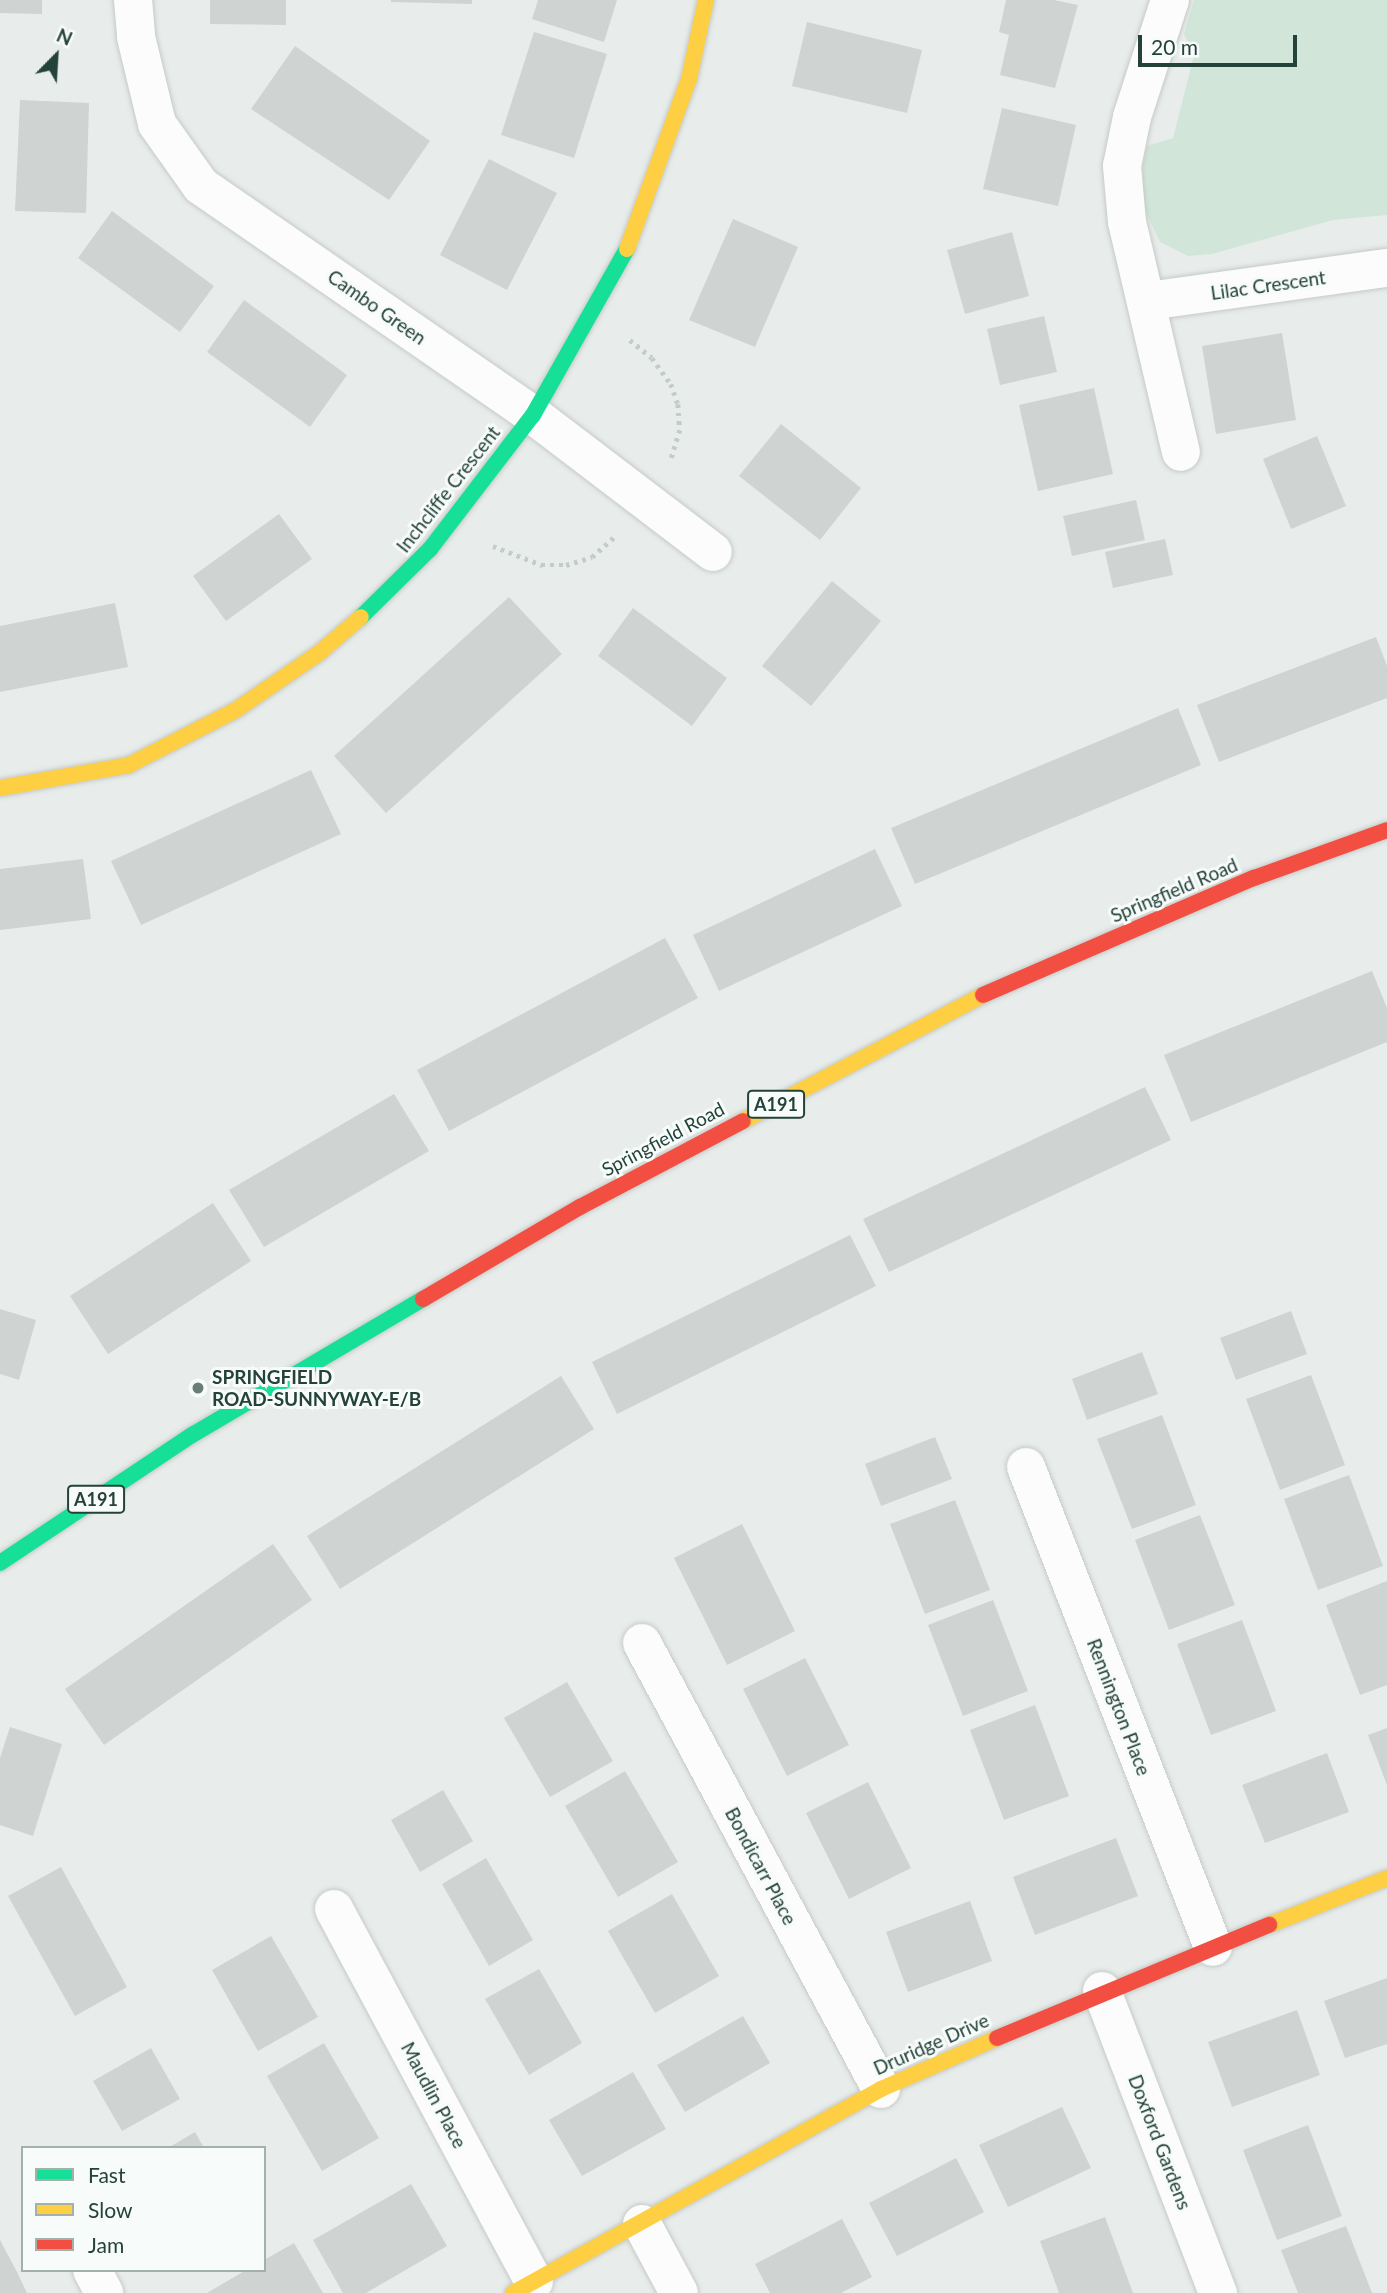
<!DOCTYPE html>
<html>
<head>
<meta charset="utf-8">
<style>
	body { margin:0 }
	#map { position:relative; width:1387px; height:2293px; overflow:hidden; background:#e8edeb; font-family:Lato,sans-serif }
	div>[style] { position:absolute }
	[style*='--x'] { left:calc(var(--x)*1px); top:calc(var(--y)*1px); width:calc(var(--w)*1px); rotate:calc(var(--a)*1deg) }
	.green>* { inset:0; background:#d1e6d8 }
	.building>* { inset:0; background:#cfd4d2 }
	.path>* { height:4.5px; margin-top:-2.25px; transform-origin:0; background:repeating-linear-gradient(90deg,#c3ccca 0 3.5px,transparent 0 8.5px) }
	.roads { filter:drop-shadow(0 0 2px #c5cac8) drop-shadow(0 0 2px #c5cac8) }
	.street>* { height:38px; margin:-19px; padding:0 19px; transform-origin:19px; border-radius:19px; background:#fcfcfc }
	.fast>* { height:16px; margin:-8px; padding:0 8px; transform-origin:8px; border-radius:8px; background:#16e098 }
	.slow>* { height:16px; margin:-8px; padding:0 8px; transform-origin:8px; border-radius:8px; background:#ffcf43 }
	.jam>* { height:16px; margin:-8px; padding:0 8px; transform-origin:8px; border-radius:8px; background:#f24e42 }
	.dots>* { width:19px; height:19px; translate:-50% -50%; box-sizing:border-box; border:4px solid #f7fbf9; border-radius:50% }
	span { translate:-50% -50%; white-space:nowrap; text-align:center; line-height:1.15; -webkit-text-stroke:6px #f7fbf9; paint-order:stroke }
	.shield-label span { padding:2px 5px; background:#f7fbf9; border:2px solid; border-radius:5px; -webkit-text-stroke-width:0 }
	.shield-label { font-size:18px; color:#24423a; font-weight:700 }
	.street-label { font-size:19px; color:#24423a }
	.poi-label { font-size:19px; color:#24423a; font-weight:700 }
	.left { translate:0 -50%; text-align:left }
	.legend { position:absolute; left:21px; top:2146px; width:245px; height:126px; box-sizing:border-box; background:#f7fbf9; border:2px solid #a3b1ad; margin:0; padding:9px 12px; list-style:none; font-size:21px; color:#24423a }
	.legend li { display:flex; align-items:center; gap:14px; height:35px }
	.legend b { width:35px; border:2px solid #a3b1ad }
	.north { position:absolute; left:21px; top:21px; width:70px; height:70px; -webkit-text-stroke:5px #f7fbf9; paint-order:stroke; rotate:24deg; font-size:19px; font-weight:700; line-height:28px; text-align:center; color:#24423a }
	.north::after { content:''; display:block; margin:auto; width:24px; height:32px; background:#24423a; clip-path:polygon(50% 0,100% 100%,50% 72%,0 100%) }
	.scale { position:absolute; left:1138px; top:35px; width:159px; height:32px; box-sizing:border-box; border:4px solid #24423a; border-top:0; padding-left:9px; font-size:21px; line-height:24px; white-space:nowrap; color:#24423a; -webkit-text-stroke:5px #f7fbf9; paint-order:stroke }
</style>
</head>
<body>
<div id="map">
	<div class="green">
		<div style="clip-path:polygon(1194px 0,1387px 0,1387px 215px,1333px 220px,1212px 254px,1188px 256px,1160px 242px,1143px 207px,1143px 165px,1147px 146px,1173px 138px,1194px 55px,1184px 34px)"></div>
	</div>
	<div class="building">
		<div style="clip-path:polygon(0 0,42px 0,42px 14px,0 13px)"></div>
		<div style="clip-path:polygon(210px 0,286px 0,286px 25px,210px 24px)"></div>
		<div style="clip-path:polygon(391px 0,472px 0,472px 4px,391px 2px)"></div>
		<div style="clip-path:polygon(538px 0,617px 0,604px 42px,532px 19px)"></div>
		<div style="clip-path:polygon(1006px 0,1054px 0,1078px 5px,1055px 88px,1000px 75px,1009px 35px,999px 32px)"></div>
		<div style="clip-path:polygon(807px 22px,922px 50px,907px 113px,792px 86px)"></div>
		<div style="clip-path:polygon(534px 32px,607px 54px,574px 158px,501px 135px)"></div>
		<div style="clip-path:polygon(295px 46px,430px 141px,389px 200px,251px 109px)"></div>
		<div style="clip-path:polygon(20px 100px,89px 103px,86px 213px,15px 211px)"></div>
		<div style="clip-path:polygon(1002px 108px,1076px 125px,1058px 206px,983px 189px)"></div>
		<div style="clip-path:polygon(489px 159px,557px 193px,507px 290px,440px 255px)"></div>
		<div style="clip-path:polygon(112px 211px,214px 286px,180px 332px,78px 258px)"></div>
		<div style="clip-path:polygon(733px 219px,798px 247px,755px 347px,689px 320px)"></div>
		<div style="clip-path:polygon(1012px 232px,1029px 296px,965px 314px,947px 250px)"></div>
		<div style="clip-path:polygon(244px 300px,347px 375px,310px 427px,207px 352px)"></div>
		<div style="clip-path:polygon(1044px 316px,1057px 372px,1000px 385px,987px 329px)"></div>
		<div style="clip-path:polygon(1282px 333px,1296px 420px,1216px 434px,1202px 346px)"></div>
		<div style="clip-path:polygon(1094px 388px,1113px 474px,1038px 491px,1019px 405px)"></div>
		<div style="clip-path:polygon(781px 424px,861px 488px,820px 540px,739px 476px)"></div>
		<div style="clip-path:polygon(1317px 436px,1346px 506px,1291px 529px,1263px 459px)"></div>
		<div style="clip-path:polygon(1136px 500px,1145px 540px,1072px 556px,1063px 516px)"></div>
		<div style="clip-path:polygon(279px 514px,312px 559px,226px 621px,193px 576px)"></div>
		<div style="clip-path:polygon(1165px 539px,1173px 575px,1113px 588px,1105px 552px)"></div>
		<div style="clip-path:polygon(832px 581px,881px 621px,811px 706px,762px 666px)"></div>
		<div style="clip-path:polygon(509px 597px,562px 654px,386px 813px,334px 756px)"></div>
		<div style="clip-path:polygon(115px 603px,128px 667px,0 692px,0 626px)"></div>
		<div style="clip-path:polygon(633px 608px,727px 678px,692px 726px,598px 656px)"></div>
		<div style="clip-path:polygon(1376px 637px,1387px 666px,1387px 698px,1219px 762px,1197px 705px)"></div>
		<div style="clip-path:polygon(1178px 708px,1201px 765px,915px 884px,891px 828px)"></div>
		<div style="clip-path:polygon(311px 770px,341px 834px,141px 925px,111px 861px)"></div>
		<div style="clip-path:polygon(875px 849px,902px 906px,719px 991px,693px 935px)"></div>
		<div style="clip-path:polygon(83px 859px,91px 919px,0 930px,0 869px)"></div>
		<div style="clip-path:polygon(665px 938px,698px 998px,449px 1131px,417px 1070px)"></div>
		<div style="clip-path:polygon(1372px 971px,1387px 1008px,1387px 1042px,1191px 1122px,1164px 1055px)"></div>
		<div style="clip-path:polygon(1145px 1087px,1171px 1140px,889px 1272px,863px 1219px)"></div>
		<div style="clip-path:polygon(394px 1094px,429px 1151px,264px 1247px,229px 1190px)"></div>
		<div style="clip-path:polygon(213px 1203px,251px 1261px,108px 1354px,70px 1296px)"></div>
		<div style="clip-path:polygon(850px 1235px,876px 1286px,617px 1414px,592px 1362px)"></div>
		<div style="clip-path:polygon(0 1309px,36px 1320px,19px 1380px,0 1374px)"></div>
		<div style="clip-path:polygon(1291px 1311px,1307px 1354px,1236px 1380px,1220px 1338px)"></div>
		<div style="clip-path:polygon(1142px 1352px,1158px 1394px,1087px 1420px,1072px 1379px)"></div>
		<div style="clip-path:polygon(1311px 1375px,1345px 1465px,1280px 1490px,1246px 1399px)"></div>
		<div style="clip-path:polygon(561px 1376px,594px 1429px,340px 1589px,307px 1536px)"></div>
		<div style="clip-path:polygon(1162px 1415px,1196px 1505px,1132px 1529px,1097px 1439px)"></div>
		<div style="clip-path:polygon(935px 1437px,952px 1479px,881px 1506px,865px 1464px)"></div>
		<div style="clip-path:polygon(1349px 1475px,1383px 1566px,1318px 1590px,1284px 1499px)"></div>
		<div style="clip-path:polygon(955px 1500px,990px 1590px,925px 1614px,890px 1524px)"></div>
		<div style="clip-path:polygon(1200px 1515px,1235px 1605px,1169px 1630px,1135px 1540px)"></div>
		<div style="clip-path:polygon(742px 1524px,795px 1631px,727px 1665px,674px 1558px)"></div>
		<div style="clip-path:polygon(273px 1544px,312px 1600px,104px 1745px,65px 1689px)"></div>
		<div style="clip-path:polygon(1387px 1581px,1387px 1685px,1360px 1695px,1326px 1605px)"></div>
		<div style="clip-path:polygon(993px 1600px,1028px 1691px,963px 1716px,928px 1625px)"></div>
		<div style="clip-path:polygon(1242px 1620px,1276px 1711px,1211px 1735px,1177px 1644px)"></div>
		<div style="clip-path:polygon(805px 1658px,849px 1745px,787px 1776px,743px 1689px)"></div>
		<div style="clip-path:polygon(567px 1682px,613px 1761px,550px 1797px,504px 1718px)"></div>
		<div style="clip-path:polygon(1035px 1705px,1069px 1796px,1004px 1820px,970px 1730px)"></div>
		<div style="clip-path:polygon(10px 1727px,62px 1744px,33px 1836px,0 1825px,0 1758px)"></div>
		<div style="clip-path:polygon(1387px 1728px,1387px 1785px,1368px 1735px)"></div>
		<div style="clip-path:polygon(1327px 1753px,1349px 1812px,1265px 1843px,1242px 1785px)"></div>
		<div style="clip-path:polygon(625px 1771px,678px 1862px,618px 1897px,565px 1806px)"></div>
		<div style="clip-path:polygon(868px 1782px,911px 1868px,849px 1899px,806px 1813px)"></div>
		<div style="clip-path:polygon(443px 1790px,473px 1841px,420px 1872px,391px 1820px)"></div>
		<div style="clip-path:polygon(1116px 1838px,1138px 1896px,1035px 1935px,1013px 1877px)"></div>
		<div style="clip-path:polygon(486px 1858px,533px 1940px,489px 1966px,442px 1884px)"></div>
		<div style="clip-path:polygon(61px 1867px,127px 1987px,75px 2016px,8px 1896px)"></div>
		<div style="clip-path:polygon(672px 1894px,719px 1976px,655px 2013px,608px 1931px)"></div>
		<div style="clip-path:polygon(970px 1901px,992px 1961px,908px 1992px,886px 1932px)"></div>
		<div style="clip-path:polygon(271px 1936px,318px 2017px,258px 2051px,212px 1970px)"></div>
		<div style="clip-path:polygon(539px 1969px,582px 2043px,529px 2075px,485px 1999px)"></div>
		<div style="clip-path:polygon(1387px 1978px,1387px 2044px,1345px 2058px,1324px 2001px)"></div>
		<div style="clip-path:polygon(1297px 2010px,1320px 2075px,1232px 2107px,1208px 2042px)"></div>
		<div style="clip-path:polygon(743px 2016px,770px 2063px,685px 2112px,657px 2065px)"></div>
		<div style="clip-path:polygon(324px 2043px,379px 2138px,322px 2171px,267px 2076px)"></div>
		<div style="clip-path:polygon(151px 2048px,180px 2099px,122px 2131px,93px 2081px)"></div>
		<div style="clip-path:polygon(633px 2072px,666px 2129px,582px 2176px,549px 2120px)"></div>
		<div style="clip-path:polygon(1062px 2107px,1091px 2168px,1008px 2207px,979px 2145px)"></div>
		<div style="clip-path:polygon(1308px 2125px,1342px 2216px,1277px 2240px,1243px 2150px)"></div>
		<div style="clip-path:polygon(195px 2132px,204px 2148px,168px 2148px)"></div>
		<div style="clip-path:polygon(956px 2158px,984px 2212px,897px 2256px,869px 2203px)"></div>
		<div style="clip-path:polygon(411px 2184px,447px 2246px,366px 2293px,343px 2293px,313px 2240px)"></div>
		<div style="clip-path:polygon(1105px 2217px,1133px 2293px,1059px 2293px,1040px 2241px)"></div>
		<div style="clip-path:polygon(842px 2219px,872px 2277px,841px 2293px,770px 2293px,755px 2264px)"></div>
		<div style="clip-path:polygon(1346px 2226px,1372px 2293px,1298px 2293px,1281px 2250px)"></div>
		<div style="clip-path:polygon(0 2240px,17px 2272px,27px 2293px,0 2293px)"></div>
		<div style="clip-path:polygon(294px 2243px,323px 2293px,207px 2293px,246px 2270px,264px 2270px,264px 2260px)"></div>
	</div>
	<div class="path">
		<div style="--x:630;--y:340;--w:28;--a:39"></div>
		<div style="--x:652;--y:358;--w:32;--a:54"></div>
		<div style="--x:671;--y:384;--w:21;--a:71"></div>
		<div style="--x:678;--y:404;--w:26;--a:86"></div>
		<div style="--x:680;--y:430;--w:34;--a:107"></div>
		<div style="--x:493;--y:546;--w:53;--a:21.2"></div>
		<div style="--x:542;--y:565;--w:24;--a:0"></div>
		<div style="--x:566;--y:565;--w:27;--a:-17"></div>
		<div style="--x:592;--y:557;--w:31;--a:-42"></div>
	</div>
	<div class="roads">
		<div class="street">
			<div style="--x:133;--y:0;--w:37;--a:85"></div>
			<div style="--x:136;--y:37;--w:89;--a:76.4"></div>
			<div style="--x:157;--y:124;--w:76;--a:54.6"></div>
			<div style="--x:201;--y:186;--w:403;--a:34.6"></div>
			<div style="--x:533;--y:415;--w:226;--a:37.3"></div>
			<div style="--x:1170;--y:0;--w:123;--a:108"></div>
			<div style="--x:1132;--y:117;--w:50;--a:101.5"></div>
			<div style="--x:1122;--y:166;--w:56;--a:84.9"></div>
			<div style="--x:1127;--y:222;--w:236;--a:76.8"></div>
			<div style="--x:1148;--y:301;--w:241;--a:-7.9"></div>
			<div style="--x:1026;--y:1467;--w:515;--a:68.71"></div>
			<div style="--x:642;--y:1643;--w:506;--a:61.81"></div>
			<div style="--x:334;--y:1909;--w:423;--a:61.8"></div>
			<div style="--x:1102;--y:1991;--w:324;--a:69"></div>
			<div style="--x:642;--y:2224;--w:78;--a:61.8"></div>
			<div style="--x:92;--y:2270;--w:26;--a:62"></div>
		</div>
		<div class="fast">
			<div style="--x:361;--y:617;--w:97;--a:-44.6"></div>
			<div style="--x:430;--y:549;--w:169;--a:-52.5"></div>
			<div style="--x:533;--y:415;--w:191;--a:-60.5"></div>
			<div style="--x:0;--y:1563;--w:231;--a:-33.7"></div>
			<div style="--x:192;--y:1435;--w:268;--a:-30.5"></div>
		</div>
		<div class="slow">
			<div style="--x:627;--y:249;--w:181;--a:-70"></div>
			<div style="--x:689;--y:79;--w:81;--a:-77.9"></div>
			<div style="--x:0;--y:788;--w:131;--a:-10.1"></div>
			<div style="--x:129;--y:765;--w:120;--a:-27.2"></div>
			<div style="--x:236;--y:710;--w:101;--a:-34.5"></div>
			<div style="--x:319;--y:653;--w:55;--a:-40.6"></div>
			<div style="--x:743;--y:1121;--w:271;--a:-27.7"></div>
			<div style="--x:1269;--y:1925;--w:127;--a:-21.7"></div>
			<div style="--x:513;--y:2293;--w:421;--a:-29"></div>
			<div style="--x:881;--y:2089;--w:127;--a:-23.7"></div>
		</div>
		<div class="jam">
			<div style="--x:983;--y:995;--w:295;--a:-23.4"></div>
			<div style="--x:1254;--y:878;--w:141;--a:-19.8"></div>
			<div style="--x:423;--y:1299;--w:182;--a:-30.4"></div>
			<div style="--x:580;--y:1207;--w:184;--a:-27.8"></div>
			<div style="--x:997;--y:2038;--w:295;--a:-22.6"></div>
		</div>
	</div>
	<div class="dots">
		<div style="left:198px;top:1388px;background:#697e78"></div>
	</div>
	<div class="shield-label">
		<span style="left:776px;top:1104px">A191</span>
		<span style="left:96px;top:1499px">A191</span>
	</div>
	<div class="street-label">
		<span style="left:1268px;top:285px;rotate:-8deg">Lilac Crescent</span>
		<span style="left:377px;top:307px;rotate:35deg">Cambo Green</span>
		<span style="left:448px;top:489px;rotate:-52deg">Inchcliffe Crescent</span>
		<span style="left:1174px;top:890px;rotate:-23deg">Springfield Road</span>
		<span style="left:663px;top:1139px;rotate:-28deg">Springfield Road</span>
		<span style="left:1119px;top:1707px;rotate:69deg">Rennington Place</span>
		<span style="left:761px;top:1866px;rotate:62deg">Bondicarr Place</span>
		<span style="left:931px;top:2044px;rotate:-24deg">Druridge Drive</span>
		<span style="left:434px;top:2095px;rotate:62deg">Maudlin Place</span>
		<span style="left:1160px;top:2142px;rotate:69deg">Doxford Gardens</span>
	</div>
	<div class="poi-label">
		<span class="left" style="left:212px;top:1388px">SPRINGFIELD<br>ROAD-SUNNYWAY-E/B</span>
	</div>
	<ul class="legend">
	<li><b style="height:9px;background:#16e098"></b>Fast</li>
	<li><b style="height:9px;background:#ffcf43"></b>Slow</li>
	<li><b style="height:9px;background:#f24e42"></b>Jam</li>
	</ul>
	<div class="north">N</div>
	<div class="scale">20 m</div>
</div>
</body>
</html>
